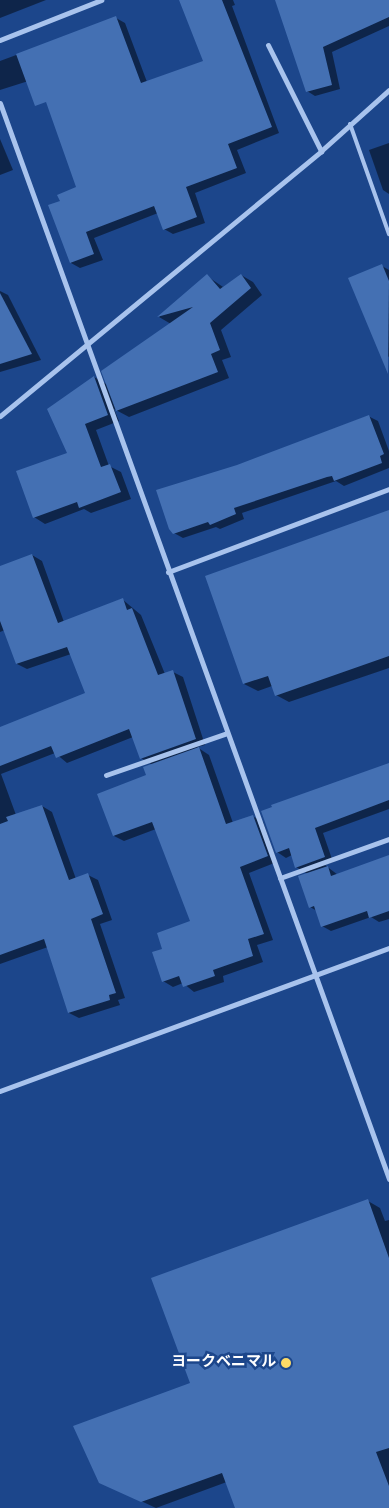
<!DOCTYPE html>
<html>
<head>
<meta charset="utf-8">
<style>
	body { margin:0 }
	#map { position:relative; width:389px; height:1508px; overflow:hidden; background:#1c468b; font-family:Overpass,"Noto Sans JP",sans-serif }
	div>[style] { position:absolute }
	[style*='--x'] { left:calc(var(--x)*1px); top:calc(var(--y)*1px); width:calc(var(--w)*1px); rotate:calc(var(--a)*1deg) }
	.shadow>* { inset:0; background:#0007 }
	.building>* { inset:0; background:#4470b3 }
	.lane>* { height:4px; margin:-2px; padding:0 2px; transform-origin:2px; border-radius:2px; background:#a8c3ed }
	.street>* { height:5px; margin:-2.5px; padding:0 2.5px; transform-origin:2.5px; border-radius:2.5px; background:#a8c3ed }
	.dots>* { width:14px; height:14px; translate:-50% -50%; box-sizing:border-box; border:2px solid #1c468b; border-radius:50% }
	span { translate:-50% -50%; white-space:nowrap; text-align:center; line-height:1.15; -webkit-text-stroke:5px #1c468b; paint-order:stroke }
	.poi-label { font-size:15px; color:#fff; font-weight:700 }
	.right { translate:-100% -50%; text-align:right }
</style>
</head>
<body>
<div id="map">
	<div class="shadow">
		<div style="clip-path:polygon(0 0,46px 0,0 18px)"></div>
		<div style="clip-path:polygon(181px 0,233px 0,235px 5px,232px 6px,279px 133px,237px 150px,246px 173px,195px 193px,205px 223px,173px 234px,164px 229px,158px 213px,94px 238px,103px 260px,80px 268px,71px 263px,61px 202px,78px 188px,101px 58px,0 90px,0 61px,116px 18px,125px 23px,147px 82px,204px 62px)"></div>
		<div style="clip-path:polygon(318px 0,389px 0,389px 26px,332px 52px,340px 89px,315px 96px,307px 91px)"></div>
		<div style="clip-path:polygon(0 139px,13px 170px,0 175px)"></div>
		<div style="clip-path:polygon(389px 143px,389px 194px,383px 190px,369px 150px)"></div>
		<div style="clip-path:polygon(382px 266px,389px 270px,389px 357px,381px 352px)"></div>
		<div style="clip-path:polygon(241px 275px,253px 282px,262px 295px,221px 330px,231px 357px,222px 360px,229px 378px,129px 417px,114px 409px,119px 421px,96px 430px,109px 466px,121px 472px,131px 499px,91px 513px,84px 509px,45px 524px,34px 517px,68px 454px,94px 377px,108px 385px,171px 324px,159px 317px,207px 276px,223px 287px)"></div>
		<div style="clip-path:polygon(0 291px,8px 295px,41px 360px,0 372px)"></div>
		<div style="clip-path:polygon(368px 416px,378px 421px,389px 451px,389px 468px,344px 486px,336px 481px,242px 513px,244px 519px,220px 529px,216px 527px,183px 538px,174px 533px,237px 466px)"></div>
		<div style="clip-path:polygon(389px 511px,389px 668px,289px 702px,276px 695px,272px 686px,258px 691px,244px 684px)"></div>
		<div style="clip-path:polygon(32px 555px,42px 561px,64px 622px,122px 599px,141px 615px,165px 674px,173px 672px,183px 677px,205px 745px,197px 747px,209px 755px,233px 823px,252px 816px,263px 822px,277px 862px,249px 873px,273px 940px,257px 945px,263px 962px,223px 976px,224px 982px,194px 992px,183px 983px,173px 987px,163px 981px,164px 950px,191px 922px,156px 829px,124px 841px,114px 836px,153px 765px,141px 758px,133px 737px,67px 763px,55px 753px,1px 774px,16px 815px,42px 806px,52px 812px,76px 879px,88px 875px,98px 880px,112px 920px,100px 924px,125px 998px,118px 1000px,120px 1005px,79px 1018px,69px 1013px,48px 947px,0 964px,0 728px,87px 694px,71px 654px,27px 669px,17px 664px,5px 630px,0 632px,0 567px)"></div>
		<div style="clip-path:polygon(389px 764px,389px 809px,323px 833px,333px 862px,325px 865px,338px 875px,389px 857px,389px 919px,379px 922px,371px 917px,331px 931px,322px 926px,317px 911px,310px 907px,308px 874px,296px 867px,292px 855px,286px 858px,277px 852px)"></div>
		<div style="clip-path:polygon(368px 1201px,380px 1208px,385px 1221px,389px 1220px,389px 1508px,258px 1508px,306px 1453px,156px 1508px,100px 1482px)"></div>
	</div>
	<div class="building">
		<div style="clip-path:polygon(179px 0,222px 0,272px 127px,228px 144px,237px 168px,186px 187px,197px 217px,163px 230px,154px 206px,86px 232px,94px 254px,70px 263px,48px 205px,60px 201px,57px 195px,76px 187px,46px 102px,35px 106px,16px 54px,116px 16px,141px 83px,203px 61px)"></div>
		<div style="clip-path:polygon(275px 0,389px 0,389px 17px,323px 47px,332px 85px,306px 92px)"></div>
		<div style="clip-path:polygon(382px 264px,389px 281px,388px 374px,348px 278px)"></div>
		<div style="clip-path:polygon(207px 274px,220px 289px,241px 274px,251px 288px,210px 323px,220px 350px,211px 354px,218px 372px,116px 411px,101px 371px,193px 307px,157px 317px)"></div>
		<div style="clip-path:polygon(0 293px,32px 354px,0 364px)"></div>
		<div style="clip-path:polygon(94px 376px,108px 415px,85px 424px,101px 467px,110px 464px,121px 492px,79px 508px,77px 502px,33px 518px,16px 471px,67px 453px,47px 409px)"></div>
		<div style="clip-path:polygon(369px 415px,384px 454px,380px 456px,382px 463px,334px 481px,332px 476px,327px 477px,234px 508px,236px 514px,210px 525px,208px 522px,173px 534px,169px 529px,156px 490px,237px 465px)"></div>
		<div style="clip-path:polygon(389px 510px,389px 656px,275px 696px,268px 676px,243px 684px,205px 576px)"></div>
		<div style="clip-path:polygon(32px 554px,58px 623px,123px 598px,127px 610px,132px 608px,158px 675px,173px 670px,196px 739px,140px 759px,129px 729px,56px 758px,51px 746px,0 766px,0 727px,85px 693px,67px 647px,16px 664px,0 621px,0 566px)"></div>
		<div style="clip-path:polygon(199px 747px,226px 824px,253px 815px,268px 856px,240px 867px,264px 934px,248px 939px,253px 956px,213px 970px,215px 976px,183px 987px,179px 976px,162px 982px,152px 952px,162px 949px,157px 933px,190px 921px,152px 822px,113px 836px,97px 794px,146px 775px,143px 767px)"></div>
		<div style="clip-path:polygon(389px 763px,389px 800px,315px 828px,325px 857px,295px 868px,289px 848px,276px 853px,261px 811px,272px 807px,271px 805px)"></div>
		<div style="clip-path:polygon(42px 805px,69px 880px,88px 873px,103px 914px,91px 919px,116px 993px,109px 995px,110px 1000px,68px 1013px,44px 939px,0 955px,0 824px,8px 821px,6px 817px)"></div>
		<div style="clip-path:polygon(389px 855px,389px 911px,369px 918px,367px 911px,321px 927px,314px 906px,309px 908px,298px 876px,328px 866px,331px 876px)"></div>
		<div style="clip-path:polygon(368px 1199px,389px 1258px,389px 1448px,376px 1452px,389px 1486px,389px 1508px,235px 1508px,222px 1473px,141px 1502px,99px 1483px,73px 1426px,190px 1383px,151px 1278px)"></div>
	</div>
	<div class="lane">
		<div style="--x:350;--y:124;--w:117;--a:70.5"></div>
	</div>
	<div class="street">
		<div style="--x:0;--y:40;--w:109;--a:-21.6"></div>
		<div style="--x:268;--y:45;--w:119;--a:63.4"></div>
		<div style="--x:0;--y:103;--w:1144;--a:70.12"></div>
		<div style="--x:0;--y:416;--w:416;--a:-39.5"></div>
		<div style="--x:321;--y:151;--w:91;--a:-41.9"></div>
		<div style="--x:168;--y:572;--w:236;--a:-20.6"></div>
		<div style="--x:106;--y:775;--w:128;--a:-19.1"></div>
		<div style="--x:280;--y:878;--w:116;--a:-19.7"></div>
		<div style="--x:0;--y:1091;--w:414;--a:-20.2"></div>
	</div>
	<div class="dots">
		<div style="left:286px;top:1363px;background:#fdda66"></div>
	</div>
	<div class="poi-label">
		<span class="right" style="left:276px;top:1363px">ヨークベニマル</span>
	</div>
</div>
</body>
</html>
